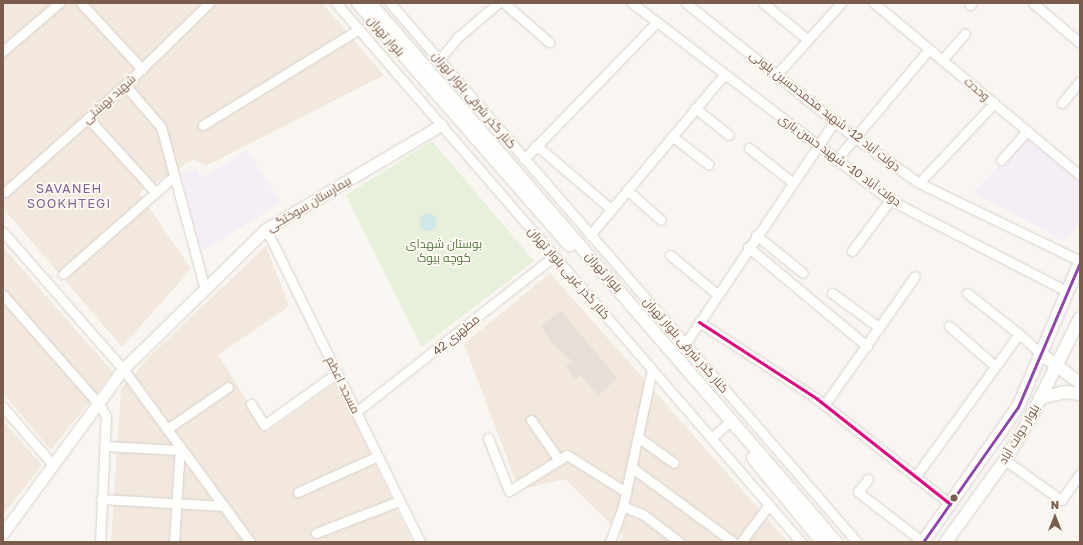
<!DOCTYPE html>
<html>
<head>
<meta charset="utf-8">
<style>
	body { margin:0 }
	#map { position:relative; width:1083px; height:545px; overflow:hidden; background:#f9f5f0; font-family:"Golos Text",Cairo,sans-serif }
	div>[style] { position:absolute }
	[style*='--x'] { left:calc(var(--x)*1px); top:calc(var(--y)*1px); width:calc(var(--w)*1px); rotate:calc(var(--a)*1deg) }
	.residential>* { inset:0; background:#f2e8de }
	.education>* { inset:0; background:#f6eef6 }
	.green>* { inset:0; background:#e7f0db }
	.water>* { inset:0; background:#d0e8ea }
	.round { border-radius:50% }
	.building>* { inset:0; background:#e6ded7 }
	.roads { filter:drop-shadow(0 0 1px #d7d1cb) drop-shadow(0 0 1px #d7d1cb) }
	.minor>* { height:9px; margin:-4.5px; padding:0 4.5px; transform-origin:4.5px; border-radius:4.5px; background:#fefefd }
	.tertiary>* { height:11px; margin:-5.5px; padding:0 5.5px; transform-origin:5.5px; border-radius:5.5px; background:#fefefd }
	.secondary>* { height:12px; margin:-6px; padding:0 6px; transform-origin:6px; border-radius:6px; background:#fefefd }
	.bus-1>* { height:3px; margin:-1.5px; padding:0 1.5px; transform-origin:1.5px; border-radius:1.5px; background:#e5007d }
	.bus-2>* { height:3px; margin:-1.5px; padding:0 1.5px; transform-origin:1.5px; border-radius:1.5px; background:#8e44ad }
	.dots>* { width:11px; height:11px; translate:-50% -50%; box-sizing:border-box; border:2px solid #fffaf3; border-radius:50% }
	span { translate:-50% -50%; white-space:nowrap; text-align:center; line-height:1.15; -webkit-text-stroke:3.5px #fffaf3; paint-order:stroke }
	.street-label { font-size:12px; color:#7a5c4d }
	.park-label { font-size:12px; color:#537a41 }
	.neighbourhood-label { font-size:13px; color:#846695; letter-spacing:1px }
	.frame { position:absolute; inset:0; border:4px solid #7a5c4d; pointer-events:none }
	.north { position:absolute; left:1035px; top:497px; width:40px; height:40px; -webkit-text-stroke:3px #fffaf3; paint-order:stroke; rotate:0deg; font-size:11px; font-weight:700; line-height:16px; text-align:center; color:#7a5c4d }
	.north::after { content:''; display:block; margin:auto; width:14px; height:18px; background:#7a5c4d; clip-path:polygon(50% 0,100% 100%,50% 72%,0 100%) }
</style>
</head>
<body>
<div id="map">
	<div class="residential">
		<div style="clip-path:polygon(3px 3px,54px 3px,60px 9px,67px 3px,322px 3px,384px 75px,206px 166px,194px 159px,139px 193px,191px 269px,122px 347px,3px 208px)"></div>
		<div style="clip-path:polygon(266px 246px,289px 306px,218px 355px,267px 432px,336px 382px,412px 542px,111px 542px,121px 389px,150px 356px)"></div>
		<div style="clip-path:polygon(3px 247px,113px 372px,51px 450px,3px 393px)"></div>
		<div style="clip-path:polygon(550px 273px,788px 542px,618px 542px,623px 536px,565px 479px,519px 490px,464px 344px)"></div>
		<div style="clip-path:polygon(3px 421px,42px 465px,3px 515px)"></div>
	</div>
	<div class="education">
		<div style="clip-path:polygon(1026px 137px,1080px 181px,1080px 222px,1065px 242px,973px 192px)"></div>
		<div style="clip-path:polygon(247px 150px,281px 202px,207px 249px,197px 244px,181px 173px,196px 168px,202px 178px)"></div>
	</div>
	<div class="green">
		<div style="clip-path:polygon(432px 141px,534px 261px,422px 347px,346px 195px)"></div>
	</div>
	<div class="water">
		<div class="round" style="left:419px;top:213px;width:18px;height:18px"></div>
	</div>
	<div class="building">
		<div style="clip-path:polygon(561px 311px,617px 378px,598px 396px,581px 375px,575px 379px,566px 366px,573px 362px,553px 344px,541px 326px)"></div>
	</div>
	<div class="roads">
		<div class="minor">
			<div style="--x:81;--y:3;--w:90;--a:47.3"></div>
			<div style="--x:336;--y:3;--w:712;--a:49.22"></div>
			<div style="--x:390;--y:3;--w:713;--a:49.09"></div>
			<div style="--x:504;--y:3;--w:60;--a:40.9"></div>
			<div style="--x:632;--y:3;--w:325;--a:37.4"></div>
			<div style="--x:890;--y:200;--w:198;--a:27.3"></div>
			<div style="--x:686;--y:3;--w:215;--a:38.6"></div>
			<div style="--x:854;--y:137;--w:80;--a:35.3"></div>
			<div style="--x:919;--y:183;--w:179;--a:25.8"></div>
			<div style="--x:763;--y:3;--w:58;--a:39.4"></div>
			<div style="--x:874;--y:3;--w:268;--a:39.9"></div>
			<div style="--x:1033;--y:3;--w:62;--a:40.4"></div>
			<div style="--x:970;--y:5;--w:3;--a:-45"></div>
			<div style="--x:3;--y:51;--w:74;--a:-40.6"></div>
			<div style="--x:440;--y:59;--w:27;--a:-51"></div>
			<div style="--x:457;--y:38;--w:54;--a:-40.5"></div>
			<div style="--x:942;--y:60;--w:35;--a:-49"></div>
			<div style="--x:777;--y:74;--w:96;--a:-48"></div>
			<div style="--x:125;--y:85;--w:55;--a:49.4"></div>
			<div style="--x:161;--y:127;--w:168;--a:74.8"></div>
			<div style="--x:1062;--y:103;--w:28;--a:-51"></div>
			<div style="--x:695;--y:108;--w:43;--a:38.5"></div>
			<div style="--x:88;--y:118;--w:100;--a:47.8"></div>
			<div style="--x:203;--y:125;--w:183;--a:-31.6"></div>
			<div style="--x:672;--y:136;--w:46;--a:37.9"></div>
			<div style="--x:536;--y:145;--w:99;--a:40.5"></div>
			<div style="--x:749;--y:148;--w:55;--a:38.3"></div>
			<div style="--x:524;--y:159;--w:190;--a:-45.9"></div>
			<div style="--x:836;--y:160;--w:145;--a:-50"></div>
			<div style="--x:1001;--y:160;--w:39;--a:-48"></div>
			<div style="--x:919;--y:183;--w:110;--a:-46.8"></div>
			<div style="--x:627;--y:190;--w:45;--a:41.4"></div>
			<div style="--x:5;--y:192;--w:161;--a:-41.7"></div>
			<div style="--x:125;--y:85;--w:117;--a:-44.3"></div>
			<div style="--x:266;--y:229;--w:349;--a:63.8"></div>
			<div style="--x:3;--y:232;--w:182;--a:48.8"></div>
			<div style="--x:123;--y:369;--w:215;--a:53.7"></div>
			<div style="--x:590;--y:235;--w:209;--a:-50.1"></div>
			<div style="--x:756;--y:235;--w:60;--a:39"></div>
			<div style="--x:748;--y:247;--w:155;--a:39.8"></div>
			<div style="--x:852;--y:251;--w:64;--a:-53.3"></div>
			<div style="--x:670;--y:255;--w:61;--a:39.7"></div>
			<div style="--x:63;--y:274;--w:148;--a:-41.4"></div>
			<div style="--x:832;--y:293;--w:59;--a:36.1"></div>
			<div style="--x:967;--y:293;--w:66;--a:38.3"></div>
			<div style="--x:3;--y:295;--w:144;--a:48.7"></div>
			<div style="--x:98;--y:403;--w:15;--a:58"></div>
			<div style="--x:106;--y:416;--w:126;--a:92.7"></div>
			<div style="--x:699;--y:322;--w:140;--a:33"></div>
			<div style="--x:816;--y:398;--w:171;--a:38.3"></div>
			<div style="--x:949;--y:326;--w:61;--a:41"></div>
			<div style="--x:685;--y:344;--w:269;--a:-56.1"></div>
			<div style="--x:251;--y:404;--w:25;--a:58"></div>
			<div style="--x:264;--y:425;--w:90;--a:-35.5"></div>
			<div style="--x:825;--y:404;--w:156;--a:-54.9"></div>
			<div style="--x:3;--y:407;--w:77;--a:49.2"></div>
			<div style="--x:356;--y:412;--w:252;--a:-38.2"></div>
			<div style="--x:531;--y:420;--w:49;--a:55"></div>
			<div style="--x:167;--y:429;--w:74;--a:-34.5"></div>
			<div style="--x:638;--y:437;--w:44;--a:35.8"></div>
			<div style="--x:488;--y:438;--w:57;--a:68.4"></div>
			<div style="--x:509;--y:491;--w:68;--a:-31.8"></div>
			<div style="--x:567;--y:455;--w:70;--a:32.1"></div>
			<div style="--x:711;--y:438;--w:20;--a:-41"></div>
			<div style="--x:104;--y:446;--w:75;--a:3.1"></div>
			<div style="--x:1005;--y:460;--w:69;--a:35.5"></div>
			<div style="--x:1061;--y:500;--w:32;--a:-54"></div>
			<div style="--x:631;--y:467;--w:127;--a:36.3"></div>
			<div style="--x:915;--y:477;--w:177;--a:-54"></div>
			<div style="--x:1019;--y:334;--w:30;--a:42"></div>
			<div style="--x:868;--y:479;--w:16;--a:128"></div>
			<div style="--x:858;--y:492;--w:82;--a:37.6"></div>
			<div style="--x:298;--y:492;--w:88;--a:-24.2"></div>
			<div style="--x:101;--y:499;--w:123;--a:3.3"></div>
			<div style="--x:623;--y:506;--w:23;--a:23"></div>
			<div style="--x:644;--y:515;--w:44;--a:37.6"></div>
			<div style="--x:316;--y:533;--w:89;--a:-21.1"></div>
			<div style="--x:174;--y:542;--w:96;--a:-86.4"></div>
			<div style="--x:610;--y:542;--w:38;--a:-70"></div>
			<div style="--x:623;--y:506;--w:139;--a:-78"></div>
			<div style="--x:741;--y:542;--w:46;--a:-52.9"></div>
		</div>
		<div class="tertiary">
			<div style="--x:3;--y:533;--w:203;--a:-53.8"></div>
			<div style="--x:123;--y:369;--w:200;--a:-44.4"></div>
			<div style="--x:266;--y:229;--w:204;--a:-30.7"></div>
		</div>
		<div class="secondary">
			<div style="--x:358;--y:3;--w:322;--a:48.9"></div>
			<div style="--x:370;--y:3;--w:713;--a:49.15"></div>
			<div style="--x:1041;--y:354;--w:49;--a:36.6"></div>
			<div style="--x:1040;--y:398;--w:27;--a:-13"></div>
			<div style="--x:1066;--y:392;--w:14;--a:8"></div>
			<div style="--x:753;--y:458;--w:109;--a:50.6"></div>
			<div style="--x:923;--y:542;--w:165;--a:-54.9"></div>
			<div style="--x:1018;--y:407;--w:158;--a:-66.8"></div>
			<div style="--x:946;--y:542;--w:101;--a:-54.3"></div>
			<div style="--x:1005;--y:460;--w:50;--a:-58.8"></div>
			<div style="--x:1031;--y:417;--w:110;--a:-63.7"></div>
		</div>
	</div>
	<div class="bus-1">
		<div style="--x:699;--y:322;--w:140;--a:33"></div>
		<div style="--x:816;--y:398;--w:171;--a:38.3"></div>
	</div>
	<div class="bus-2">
		<div style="--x:923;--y:542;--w:165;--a:-54.9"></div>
		<div style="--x:1018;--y:407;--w:158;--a:-66.8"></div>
	</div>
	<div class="dots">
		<div style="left:954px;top:498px;background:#7a5c4d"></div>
	</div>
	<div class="street-label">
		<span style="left:386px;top:36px;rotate:49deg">بلوار تهران</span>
		<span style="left:977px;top:89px;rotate:40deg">وحدت</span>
		<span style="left:109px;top:99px;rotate:-42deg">شهید بهشتی</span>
		<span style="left:474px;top:100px;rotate:50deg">کنار گذر شرقی بلوار تهران</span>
		<span style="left:825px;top:111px;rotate:38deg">دولت آباد 12- شهید محمدحسین پلونی</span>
		<span style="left:840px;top:160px;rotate:36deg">دولت آباد 10- شهید حسن یاری</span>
		<span style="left:309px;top:204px;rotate:-31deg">بیمارستان سوختگی</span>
		<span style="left:604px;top:272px;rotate:49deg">بلوار تهران</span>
		<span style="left:569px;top:273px;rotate:49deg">کنار گذر غربی بلوار تهران</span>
		<span style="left:456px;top:335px;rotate:-39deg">مطهری 42</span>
		<span style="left:686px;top:345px;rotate:49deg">کنار گذر شرقی بلوار تهران</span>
		<span style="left:343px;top:385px;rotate:64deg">مسجد اعظم</span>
		<span style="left:1019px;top:434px;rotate:-59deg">بلوار دولت آباد</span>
	</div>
	<div class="park-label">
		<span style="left:444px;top:251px">بوستان شهدای<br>کوچه بیوک</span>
	</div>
	<div class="neighbourhood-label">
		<span style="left:69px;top:196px">SAVANEH<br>SOOKHTEGI</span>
	</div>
	<div class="frame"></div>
	<div class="north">N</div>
</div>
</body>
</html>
